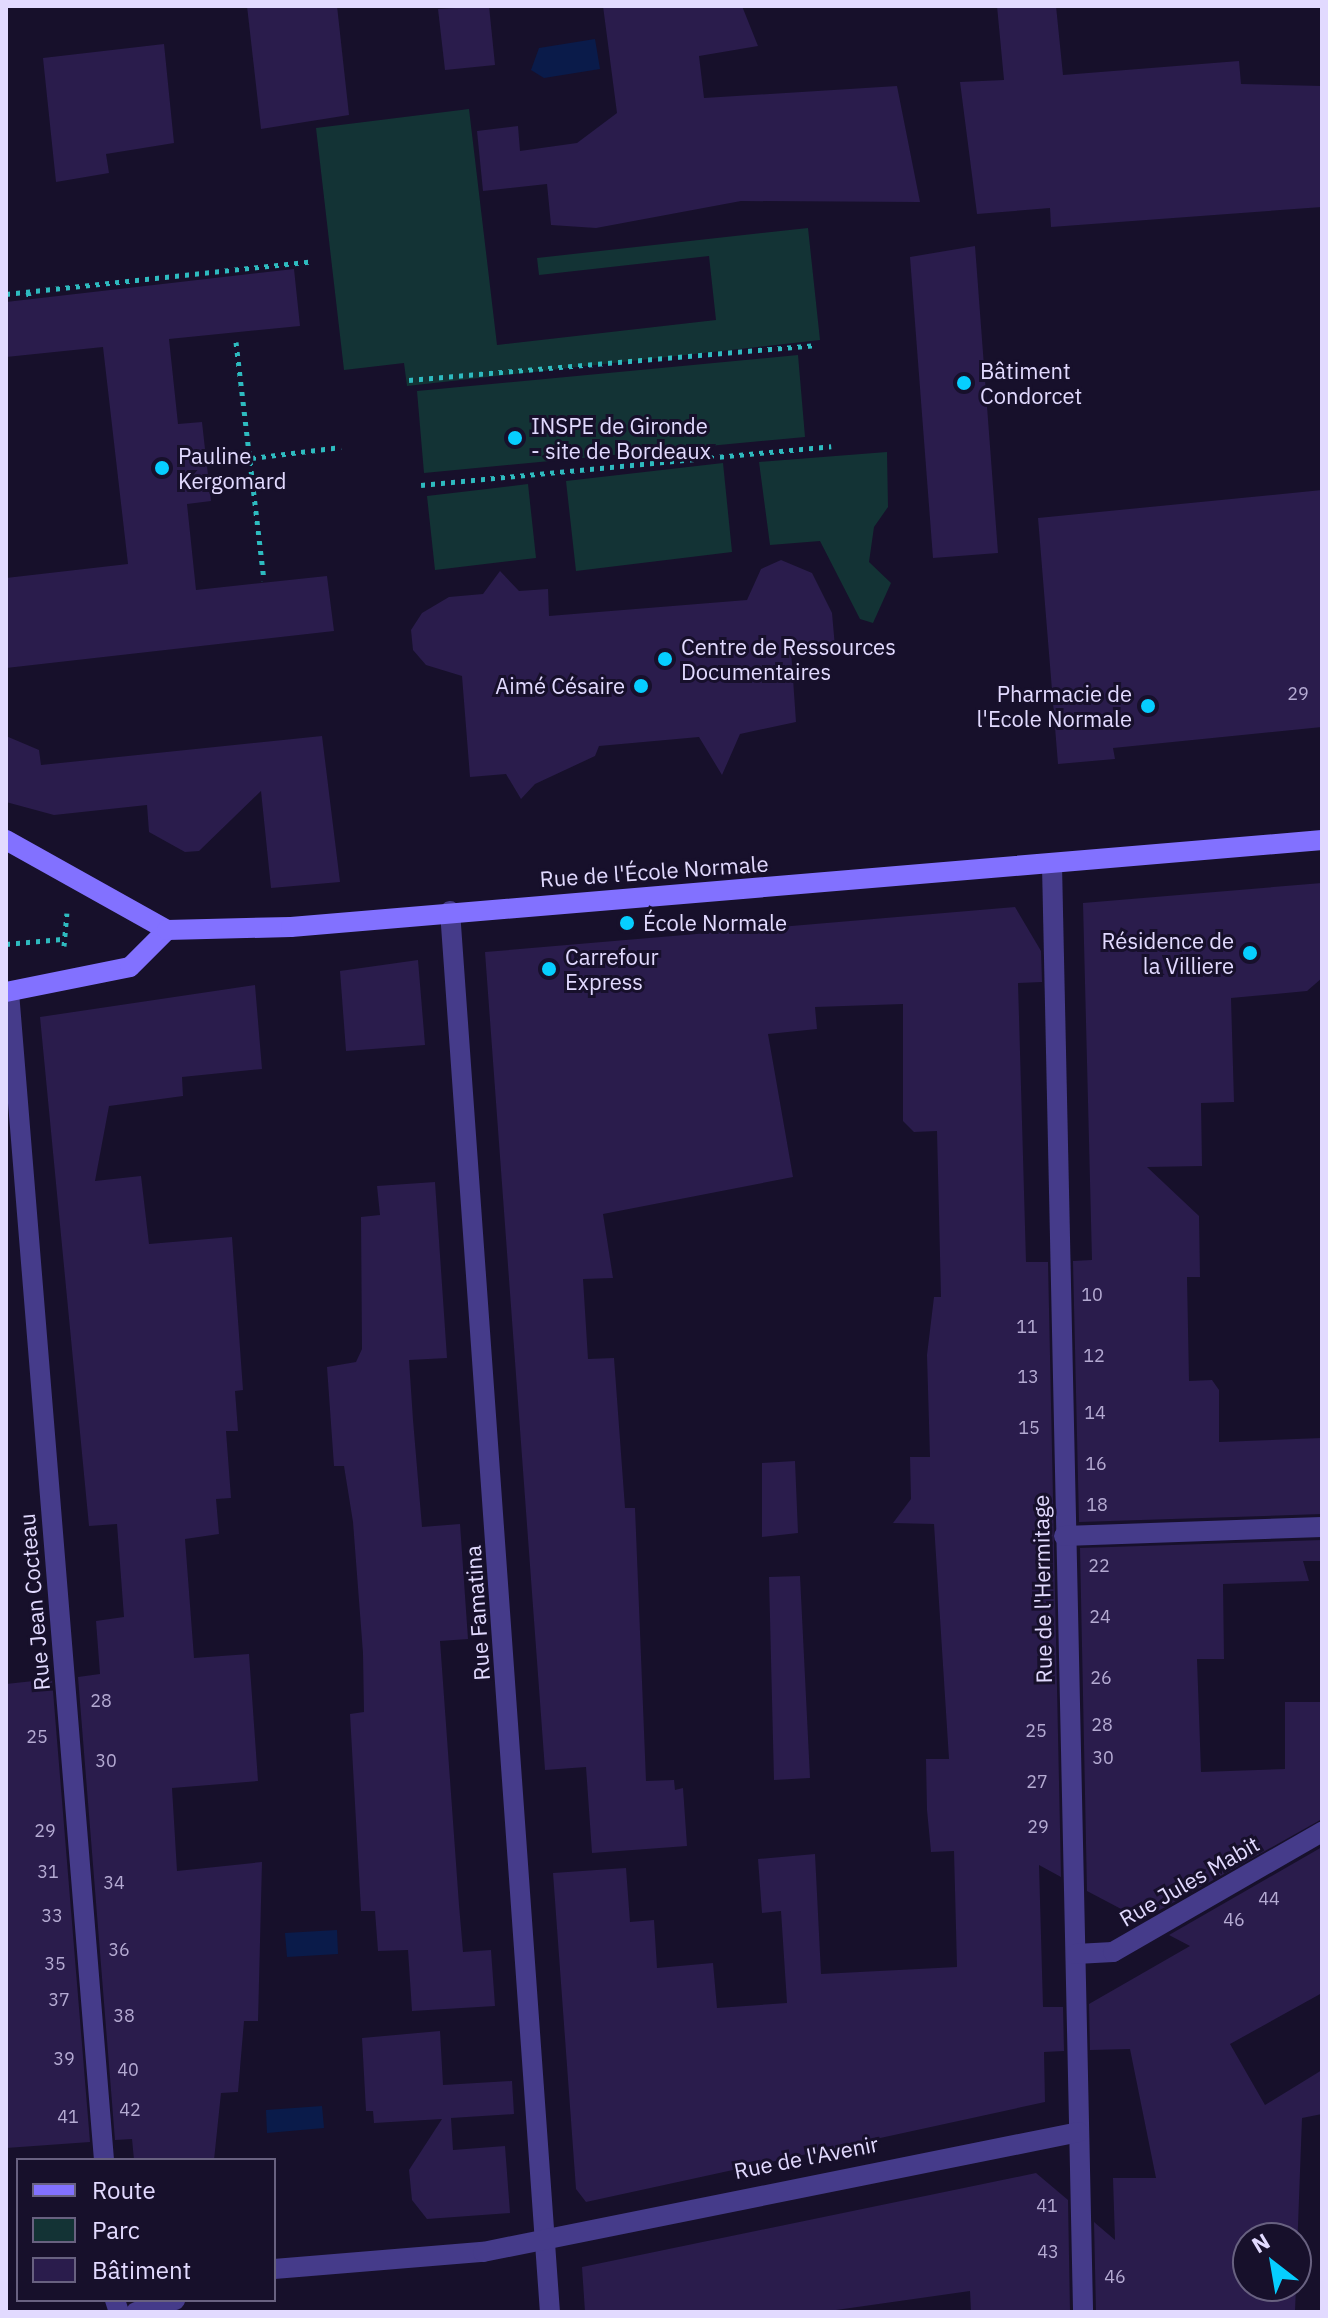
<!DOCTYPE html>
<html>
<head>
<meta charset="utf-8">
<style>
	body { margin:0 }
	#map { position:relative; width:1328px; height:2318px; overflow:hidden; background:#17102b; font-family:"IBM Plex Sans",sans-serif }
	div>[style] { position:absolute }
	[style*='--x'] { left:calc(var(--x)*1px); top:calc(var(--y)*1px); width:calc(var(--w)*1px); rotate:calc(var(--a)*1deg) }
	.green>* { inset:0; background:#133335 }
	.water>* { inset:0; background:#0a1b4a }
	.building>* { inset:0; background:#2a1c4c }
	.path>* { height:5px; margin-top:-2.5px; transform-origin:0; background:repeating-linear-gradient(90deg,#2ebabf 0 4px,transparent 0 10px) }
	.street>* { height:20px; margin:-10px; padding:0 10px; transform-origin:10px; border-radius:10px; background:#453b8a }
	.secondary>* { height:20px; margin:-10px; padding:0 10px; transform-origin:10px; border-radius:10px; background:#8271ff }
	.dots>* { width:22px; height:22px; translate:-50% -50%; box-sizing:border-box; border:4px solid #17102b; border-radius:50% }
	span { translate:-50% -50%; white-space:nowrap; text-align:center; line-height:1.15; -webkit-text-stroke:6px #17102b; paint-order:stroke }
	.number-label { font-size:18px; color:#b4aad2 }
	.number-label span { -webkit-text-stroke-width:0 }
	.poi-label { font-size:22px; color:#e2daff }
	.left { translate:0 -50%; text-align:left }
	.right { translate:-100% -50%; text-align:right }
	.street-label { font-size:22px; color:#e2daff }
	.frame { position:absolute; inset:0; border:8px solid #e2daff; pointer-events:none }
	.legend { position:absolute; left:16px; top:2158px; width:260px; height:144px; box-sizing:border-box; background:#17102b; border:2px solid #686180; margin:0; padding:10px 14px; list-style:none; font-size:24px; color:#e2daff }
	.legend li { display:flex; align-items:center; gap:16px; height:40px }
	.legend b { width:40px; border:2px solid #686180 }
	.north { position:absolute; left:1232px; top:2222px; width:80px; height:80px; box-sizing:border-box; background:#17102b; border:2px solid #686180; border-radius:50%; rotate:329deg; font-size:22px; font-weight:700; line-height:32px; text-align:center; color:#e2daff }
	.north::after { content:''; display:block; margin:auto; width:28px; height:36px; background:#06ceff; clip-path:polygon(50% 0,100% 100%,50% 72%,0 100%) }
</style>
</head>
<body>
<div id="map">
	<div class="green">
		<div style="clip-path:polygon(469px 109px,497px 345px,716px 320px,709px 256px,539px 275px,537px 258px,808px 228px,820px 340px,407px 386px,404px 363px,344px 370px,316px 128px)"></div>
		<div style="clip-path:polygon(798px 355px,805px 437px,424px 473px,417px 391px)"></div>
		<div style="clip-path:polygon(887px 452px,888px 507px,874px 527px,869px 562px,891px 583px,873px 623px,860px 619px,820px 541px,770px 545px,759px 462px)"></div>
		<div style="clip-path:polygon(723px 463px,732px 552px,576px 571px,566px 481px)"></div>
		<div style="clip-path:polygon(528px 484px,536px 558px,435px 570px,427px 496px)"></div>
	</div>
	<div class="water">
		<div style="clip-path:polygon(595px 39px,600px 69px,544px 78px,531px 70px,539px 48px)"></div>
		<div style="clip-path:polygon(337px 1930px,338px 1954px,287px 1957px,285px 1933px)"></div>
		<div style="clip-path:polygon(322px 2106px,324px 2128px,267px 2133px,266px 2110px)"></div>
	</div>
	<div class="building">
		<div style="clip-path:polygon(247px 6px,337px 6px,349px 115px,261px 129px)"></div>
		<div style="clip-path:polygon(489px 6px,495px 65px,445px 70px,438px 9px)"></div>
		<div style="clip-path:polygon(603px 6px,742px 6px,758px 46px,699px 56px,704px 98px,897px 86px,920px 202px,741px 201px,596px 228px,551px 225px,547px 184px,483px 191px,477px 131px,518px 126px,520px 151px,577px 143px,617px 113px)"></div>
		<div style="clip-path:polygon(997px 6px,1056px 6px,1063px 75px,1239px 61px,1241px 84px,1322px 86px,1322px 207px,1051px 227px,1050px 208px,977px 214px,960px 82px,1004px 80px)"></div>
		<div style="clip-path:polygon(164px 44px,174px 143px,106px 154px,109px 173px,56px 182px,43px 58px)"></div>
		<div style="clip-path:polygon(975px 246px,998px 553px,933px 558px,910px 257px)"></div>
		<div style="clip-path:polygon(294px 269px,300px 326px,169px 339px,178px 424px,202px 422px,205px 449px,211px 501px,187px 504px,196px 590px,327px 576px,334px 631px,6px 668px,6px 578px,128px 564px,103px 347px,6px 357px,6px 302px)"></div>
		<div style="clip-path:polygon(1322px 490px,1322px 727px,1113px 748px,1115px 759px,1058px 764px,1038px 518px)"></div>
		<div style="clip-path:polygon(781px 560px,812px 573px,832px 613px,835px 647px,791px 650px,796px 722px,740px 734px,722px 775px,699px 737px,599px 746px,595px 756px,535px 784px,521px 799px,506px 774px,470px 777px,462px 676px,426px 665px,413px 650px,411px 630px,422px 613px,449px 597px,483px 594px,500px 571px,519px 591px,548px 589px,549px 616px,747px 600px,761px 569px)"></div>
		<div style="clip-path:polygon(6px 736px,39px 750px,41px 765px,322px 736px,340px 882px,271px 888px,261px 791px,199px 851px,185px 852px,149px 832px,147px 805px,54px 815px,6px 802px)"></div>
		<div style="clip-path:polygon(1322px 883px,1322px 978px,1307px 991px,1231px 998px,1234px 1102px,1201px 1103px,1202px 1166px,1147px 1167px,1199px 1216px,1200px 1277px,1187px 1277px,1189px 1381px,1212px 1380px,1219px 1390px,1219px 1442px,1322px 1438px,1322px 1514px,1079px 1522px,1073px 1261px,1092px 1260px,1083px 903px)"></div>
		<div style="clip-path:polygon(1015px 907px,1041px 951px,1042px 982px,1018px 983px,1019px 1017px,1026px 1262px,1048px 1262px,1061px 1877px,1039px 1865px,1043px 2007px,1063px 2007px,1064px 2051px,1044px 2052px,1045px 2102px,586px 2202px,576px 2189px,553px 1873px,626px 1868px,630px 1922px,654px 1920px,657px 1968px,713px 1963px,717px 2008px,787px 2003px,781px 1911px,762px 1913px,758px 1859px,815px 1854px,821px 1974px,957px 1967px,954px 1851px,931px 1852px,927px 1810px,926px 1759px,949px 1759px,934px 1524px,893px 1523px,911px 1499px,910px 1457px,930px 1457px,927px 1355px,934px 1297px,941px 1297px,937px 1131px,914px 1132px,903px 1121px,903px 1004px,815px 1007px,817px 1029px,768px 1034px,793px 1177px,603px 1214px,613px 1278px,583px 1279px,588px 1359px,614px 1358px,625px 1508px,635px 1508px,646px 1781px,674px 1780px,675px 1790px,683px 1788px,687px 1846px,592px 1853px,586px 1767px,545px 1770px,485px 952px)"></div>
		<div style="clip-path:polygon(418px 960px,425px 1045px,346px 1051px,340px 971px)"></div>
		<div style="clip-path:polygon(255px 985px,262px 1069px,182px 1077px,183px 1096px,109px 1106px,95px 1181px,141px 1176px,149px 1244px,232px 1237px,243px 1390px,235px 1391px,238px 1431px,226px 1431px,231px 1498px,216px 1499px,219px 1534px,185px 1539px,194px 1658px,249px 1654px,258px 1781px,172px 1788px,177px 1871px,262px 1862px,258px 2021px,244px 2021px,238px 2092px,221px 2093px,214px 2160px,134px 2160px,132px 2139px,115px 2140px,78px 1677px,100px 1674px,96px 1621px,124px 1617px,117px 1524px,89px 1526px,40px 1017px)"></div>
		<div style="clip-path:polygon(435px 1182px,447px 1358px,409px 1360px,413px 1420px,422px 1527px,460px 1524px,468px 1639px,440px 1641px,459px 1905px,463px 1952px,491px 1950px,495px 2006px,412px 2011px,408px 1950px,378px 1951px,375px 1911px,361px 1911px,350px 1714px,364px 1712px,363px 1653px,353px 1522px,344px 1466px,334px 1466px,327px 1367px,356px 1362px,362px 1349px,361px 1217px,380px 1215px,377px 1186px)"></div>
		<div style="clip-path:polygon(795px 1461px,798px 1533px,762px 1537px,762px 1463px)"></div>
		<div style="clip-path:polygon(1322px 1540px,1322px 1561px,1303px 1561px,1309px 1581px,1223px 1584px,1224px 1659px,1197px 1659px,1201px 1772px,1285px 1769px,1285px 1702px,1322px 1702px,1322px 1819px,1142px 1920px,1087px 1891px,1080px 1548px)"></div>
		<div style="clip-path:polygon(800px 1576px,810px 1778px,774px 1780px,769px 1577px)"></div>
		<div style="clip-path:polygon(52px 1679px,90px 2142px,6px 2148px,6px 1684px)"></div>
		<div style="clip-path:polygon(1322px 1847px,1322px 1993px,1230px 2044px,1265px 2105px,1322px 2070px,1322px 2114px,1302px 2118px,1296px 2279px,1296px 2238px,1248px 2238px,1248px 2286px,1296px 2286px,1295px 2312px,1096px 2312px,1094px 2222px,1115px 2240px,1113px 2178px,1156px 2178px,1130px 2049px,1090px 2050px,1089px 2004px,1190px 1946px,1169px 1935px)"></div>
		<div style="clip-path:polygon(440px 2031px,443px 2085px,512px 2081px,514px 2114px,451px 2118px,453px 2150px,505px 2146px,510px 2213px,427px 2219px,412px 2200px,409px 2170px,442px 2119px,374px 2123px,373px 2111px,366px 2111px,362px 2038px)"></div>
		<div style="clip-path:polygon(1036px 2173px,1068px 2200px,1070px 2312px,971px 2312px,970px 2291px,822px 2312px,585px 2312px,582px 2267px)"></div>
	</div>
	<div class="path">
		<div style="--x:28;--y:292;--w:8;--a:76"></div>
		<div style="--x:6;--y:294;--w:309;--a:-6.1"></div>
		<div style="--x:236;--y:342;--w:240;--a:83.3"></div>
		<div style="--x:409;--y:380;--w:407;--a:-4.9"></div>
		<div style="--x:212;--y:463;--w:130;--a:-7.1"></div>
		<div style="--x:421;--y:485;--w:412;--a:-5.4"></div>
		<div style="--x:6;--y:944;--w:56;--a:-5.1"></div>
		<div style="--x:64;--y:946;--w:33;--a:-85"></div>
	</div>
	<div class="street">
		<div style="--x:1052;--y:865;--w:1447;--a:88.77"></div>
		<div style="--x:450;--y:911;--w:1405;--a:85.92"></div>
		<div style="--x:9;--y:992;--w:1172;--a:85.35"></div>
		<div style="--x:1064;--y:1536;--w:258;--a:-2"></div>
		<div style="--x:1076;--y:1954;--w:37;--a:-3"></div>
		<div style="--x:1113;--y:1952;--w:241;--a:-29.9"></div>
		<div style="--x:274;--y:2269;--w:210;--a:-4.7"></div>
		<div style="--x:483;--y:2252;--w:608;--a:-11.38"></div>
		<div style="--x:115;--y:2300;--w:13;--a:72"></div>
		<div style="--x:136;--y:2312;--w:41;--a:-17.1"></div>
	</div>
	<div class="secondary">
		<div style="--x:6;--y:840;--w:184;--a:29.2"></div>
		<div style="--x:6;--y:992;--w:126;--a:-11.4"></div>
		<div style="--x:130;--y:967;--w:52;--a:-45"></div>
		<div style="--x:167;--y:930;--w:124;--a:-1.4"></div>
		<div style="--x:291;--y:927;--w:1035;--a:-4.82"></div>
	</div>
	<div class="dots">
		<div style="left:964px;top:383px;background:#06ceff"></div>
		<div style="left:515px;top:438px;background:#06ceff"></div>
		<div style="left:162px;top:468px;background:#06ceff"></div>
		<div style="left:665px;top:659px;background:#06ceff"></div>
		<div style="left:641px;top:686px;background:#06ceff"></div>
		<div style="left:1148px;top:706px;background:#06ceff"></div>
		<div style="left:627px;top:923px;background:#06ceff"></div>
		<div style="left:1250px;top:953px;background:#06ceff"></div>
		<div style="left:549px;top:969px;background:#06ceff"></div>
	</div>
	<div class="number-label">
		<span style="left:1298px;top:694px">29</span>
		<span style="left:1092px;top:1295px">10</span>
		<span style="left:1027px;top:1327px">11</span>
		<span style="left:1094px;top:1356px">12</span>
		<span style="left:1028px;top:1377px">13</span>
		<span style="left:1095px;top:1413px">14</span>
		<span style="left:1029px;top:1428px">15</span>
		<span style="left:1096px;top:1464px">16</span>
		<span style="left:1097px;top:1505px">18</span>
		<span style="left:1099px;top:1566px">22</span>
		<span style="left:1100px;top:1617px">24</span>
		<span style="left:1101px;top:1678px">26</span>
		<span style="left:101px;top:1701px">28</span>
		<span style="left:1102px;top:1725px">28</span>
		<span style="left:1036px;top:1731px">25</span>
		<span style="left:37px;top:1737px">25</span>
		<span style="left:1103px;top:1758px">30</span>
		<span style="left:106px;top:1761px">30</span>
		<span style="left:1037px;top:1782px">27</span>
		<span style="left:1038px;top:1827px">29</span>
		<span style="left:45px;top:1831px">29</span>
		<span style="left:48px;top:1872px">31</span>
		<span style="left:114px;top:1883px">34</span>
		<span style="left:1269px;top:1899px">44</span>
		<span style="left:52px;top:1916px">33</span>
		<span style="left:1234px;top:1920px">46</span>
		<span style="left:119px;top:1950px">36</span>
		<span style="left:55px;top:1964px">35</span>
		<span style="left:59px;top:2000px">37</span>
		<span style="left:124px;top:2016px">38</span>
		<span style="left:64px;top:2059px">39</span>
		<span style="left:128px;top:2070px">40</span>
		<span style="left:130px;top:2110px">42</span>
		<span style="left:68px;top:2117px">41</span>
		<span style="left:1047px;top:2206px">41</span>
		<span style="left:1048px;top:2252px">43</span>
		<span style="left:1115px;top:2277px">46</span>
	</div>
	<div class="poi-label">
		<span class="left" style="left:980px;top:383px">Bâtiment<br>Condorcet</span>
		<span class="left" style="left:531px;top:438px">INSPE de Gironde<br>- site de Bordeaux</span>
		<span class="left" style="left:178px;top:468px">Pauline<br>Kergomard</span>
		<span class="left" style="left:681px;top:659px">Centre de Ressources<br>Documentaires</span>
		<span class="right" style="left:625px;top:686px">Aimé Césaire</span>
		<span class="right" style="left:1132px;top:706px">Pharmacie de<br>l'Ecole Normale</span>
		<span class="left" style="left:643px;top:923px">École Normale</span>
		<span class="right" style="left:1234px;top:953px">Résidence de<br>la Villiere</span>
		<span class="left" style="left:565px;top:969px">Carrefour<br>Express</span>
	</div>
	<div class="street-label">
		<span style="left:654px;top:871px;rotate:-4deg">Rue de l'École Normale</span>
		<span style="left:1042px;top:1589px;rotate:-91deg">Rue de l'Hermitage</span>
		<span style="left:34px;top:1602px;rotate:-95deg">Rue Jean Cocteau</span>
		<span style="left:477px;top:1613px;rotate:-94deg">Rue Famatina</span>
		<span style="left:1189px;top:1881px;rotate:-30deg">Rue Jules Mabit</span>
		<span style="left:806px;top:2157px;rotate:-11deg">Rue de l'Avenir</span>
	</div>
	<div class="frame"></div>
	<ul class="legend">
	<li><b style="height:10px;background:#8271ff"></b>Route</li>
	<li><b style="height:22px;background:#133335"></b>Parc</li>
	<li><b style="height:22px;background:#2a1c4c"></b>Bâtiment</li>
	</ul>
	<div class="north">N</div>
</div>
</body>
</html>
